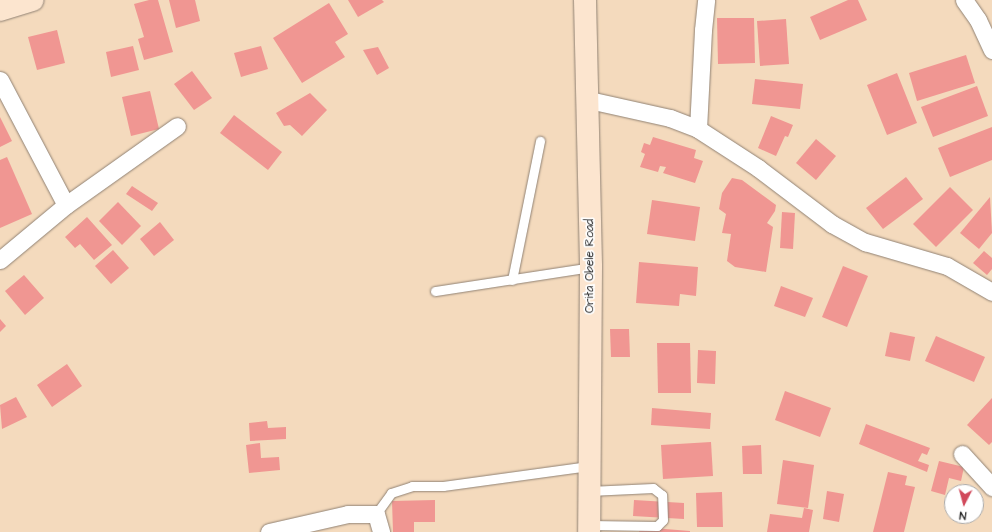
<!DOCTYPE html>
<html>
<head>
<meta charset="utf-8">
<style>
	body { margin:0 }
	#map { position:relative; width:992px; height:532px; overflow:hidden; background:#f4dabd; font-family:"Architects Daughter",sans-serif }
	div>[style] { position:absolute }
	[style*='--x'] { left:calc(var(--x)*1px); top:calc(var(--y)*1px); width:calc(var(--w)*1px); rotate:calc(var(--a)*1deg) }
	.building>* { inset:0; background:#f09692 }
	.roads { filter:drop-shadow(0 0 1px #908274) drop-shadow(0 0 1px #908274) }
	.lane>* { height:9px; margin:-4.5px; padding:0 4.5px; transform-origin:4.5px; border-radius:4.5px; background:#fff }
	.street>* { height:17px; margin:-8.5px; padding:0 8.5px; transform-origin:8.5px; border-radius:8.5px; background:#fff }
	.secondary>* { height:22px; margin:-11px; padding:0 11px; transform-origin:11px; border-radius:11px; background:#fce5cf }
	span { translate:-50% -50%; white-space:nowrap; text-align:center; line-height:1.15; -webkit-text-stroke:3.5px #fff; paint-order:stroke }
	.street-label { font-size:12px; color:#2b2b2b }
	.north { position:absolute; left:944px; top:484px; width:40px; height:40px; box-sizing:border-box; background:#fff; border:1px solid #aaa; border-radius:50%; rotate:186deg; font-size:11px; font-weight:700; line-height:16px; text-align:center; color:#2b2b2b }
	.north::after { content:''; display:block; margin:auto; width:14px; height:18px; background:#d1495b; clip-path:polygon(50% 0,100% 100%,50% 72%,0 100%) }
</style>
</head>
<body>
<div id="map">
	<div class="building">
		<div style="clip-path:polygon(149px 0,158px 0,173px 52px,144px 60px,138px 39px,144px 37px,134px 4px)"></div>
		<div style="clip-path:polygon(169px 0,195px 0,200px 21px,176px 28px)"></div>
		<div style="clip-path:polygon(348px 0,382px 0,384px 2px,358px 17px)"></div>
		<div style="clip-path:polygon(848px 0,858px 0,867px 20px,820px 40px,810px 17px)"></div>
		<div style="clip-path:polygon(329px 3px,348px 34px,335px 42px,345px 57px,302px 83px,273px 38px)"></div>
		<div style="clip-path:polygon(717px 18px,754px 18px,755px 63px,718px 64px)"></div>
		<div style="clip-path:polygon(786px 19px,789px 64px,760px 66px,757px 21px)"></div>
		<div style="clip-path:polygon(57px 30px,65px 63px,37px 70px,28px 37px)"></div>
		<div style="clip-path:polygon(133px 46px,139px 70px,111px 77px,106px 52px)"></div>
		<div style="clip-path:polygon(261px 46px,268px 69px,241px 77px,234px 53px)"></div>
		<div style="clip-path:polygon(378px 47px,389px 68px,377px 75px,363px 50px)"></div>
		<div style="clip-path:polygon(966px 55px,975px 83px,917px 101px,909px 73px)"></div>
		<div style="clip-path:polygon(192px 71px,212px 98px,194px 110px,174px 84px)"></div>
		<div style="clip-path:polygon(897px 73px,917px 123px,887px 135px,867px 85px)"></div>
		<div style="clip-path:polygon(755px 79px,803px 84px,800px 109px,752px 104px)"></div>
		<div style="clip-path:polygon(977px 86px,988px 116px,933px 137px,921px 107px)"></div>
		<div style="clip-path:polygon(150px 91px,159px 129px,131px 136px,122px 97px)"></div>
		<div style="clip-path:polygon(310px 93px,327px 110px,302px 136px,290px 125px,284px 126px,276px 113px)"></div>
		<div style="clip-path:polygon(234px 115px,282px 152px,268px 170px,220px 133px)"></div>
		<div style="clip-path:polygon(771px 116px,793px 125px,788px 137px,785px 136px,776px 156px,758px 148px)"></div>
		<div style="clip-path:polygon(0 117px,12px 141px,0 147px)"></div>
		<div style="clip-path:polygon(992px 127px,992px 160px,950px 177px,938px 148px)"></div>
		<div style="clip-path:polygon(653px 137px,696px 150px,694px 158px,703px 161px,695px 183px,663px 173px,666px 167px,660px 166px,658px 172px,640px 167px,645px 154px,641px 152px,644px 143px,650px 145px)"></div>
		<div style="clip-path:polygon(816px 139px,836px 156px,816px 180px,796px 163px)"></div>
		<div style="clip-path:polygon(7px 157px,32px 214px,0 228px,0 160px)"></div>
		<div style="clip-path:polygon(906px 177px,923px 199px,883px 229px,866px 208px)"></div>
		<div style="clip-path:polygon(732px 178px,742px 180px,776px 205px,775px 211px,767px 223px,773px 227px,766px 272px,735px 267px,727px 261px,731px 234px,722px 233px,726px 214px,719px 209px,722px 193px)"></div>
		<div style="clip-path:polygon(132px 186px,158px 203px,152px 211px,126px 194px)"></div>
		<div style="clip-path:polygon(950px 187px,973px 210px,936px 247px,913px 224px)"></div>
		<div style="clip-path:polygon(990px 197px,992px 233px,979px 249px,960px 233px)"></div>
		<div style="clip-path:polygon(652px 200px,700px 207px,695px 241px,647px 234px)"></div>
		<div style="clip-path:polygon(118px 202px,141px 226px,122px 245px,99px 221px)"></div>
		<div style="clip-path:polygon(782px 212px,795px 213px,793px 249px,780px 248px)"></div>
		<div style="clip-path:polygon(87px 217px,112px 245px,94px 260px,80px 244px,75px 248px,65px 237px)"></div>
		<div style="clip-path:polygon(160px 222px,174px 240px,154px 256px,140px 239px)"></div>
		<div style="clip-path:polygon(113px 250px,129px 268px,111px 284px,95px 266px)"></div>
		<div style="clip-path:polygon(984px 251px,992px 258px,992px 269px,987px 275px,973px 263px)"></div>
		<div style="clip-path:polygon(639px 262px,698px 267px,696px 296px,680px 294px,679px 306px,636px 303px)"></div>
		<div style="clip-path:polygon(843px 266px,868px 276px,847px 327px,822px 317px)"></div>
		<div style="clip-path:polygon(24px 275px,44px 298px,25px 315px,5px 291px)"></div>
		<div style="clip-path:polygon(781px 286px,813px 298px,805px 317px,774px 306px)"></div>
		<div style="clip-path:polygon(0 319px,6px 326px,0 332px)"></div>
		<div style="clip-path:polygon(610px 329px,629px 329px,630px 357px,611px 357px)"></div>
		<div style="clip-path:polygon(890px 332px,915px 337px,910px 361px,885px 356px)"></div>
		<div style="clip-path:polygon(936px 336px,985px 357px,974px 382px,925px 361px)"></div>
		<div style="clip-path:polygon(657px 343px,690px 343px,691px 393px,658px 393px)"></div>
		<div style="clip-path:polygon(698px 350px,716px 351px,715px 384px,697px 383px)"></div>
		<div style="clip-path:polygon(67px 364px,82px 386px,52px 407px,37px 385px)"></div>
		<div style="clip-path:polygon(785px 391px,831px 408px,820px 437px,775px 420px)"></div>
		<div style="clip-path:polygon(16px 397px,27px 417px,2px 429px,0 405px)"></div>
		<div style="clip-path:polygon(992px 398px,992px 442px,989px 445px,967px 425px)"></div>
		<div style="clip-path:polygon(652px 408px,711px 413px,710px 429px,651px 425px)"></div>
		<div style="clip-path:polygon(267px 421px,268px 428px,286px 427px,286px 439px,250px 441px,249px 423px)"></div>
		<div style="clip-path:polygon(866px 424px,930px 448px,927px 455px,922px 453px,918px 461px,929px 465px,927px 472px,859px 444px)"></div>
		<div style="clip-path:polygon(711px 442px,713px 476px,663px 479px,661px 445px)"></div>
		<div style="clip-path:polygon(260px 443px,261px 458px,279px 457px,280px 470px,249px 473px,246px 445px)"></div>
		<div style="clip-path:polygon(761px 445px,762px 474px,743px 474px,742px 446px)"></div>
		<div style="clip-path:polygon(783px 460px,814px 465px,808px 508px,777px 504px)"></div>
		<div style="clip-path:polygon(939px 461px,964px 467px,961px 481px,949px 478px,945px 495px,931px 491px)"></div>
		<div style="clip-path:polygon(888px 472px,907px 476px,905px 485px,915px 487px,904px 532px,873px 532px)"></div>
		<div style="clip-path:polygon(827px 491px,844px 494px,839px 522px,823px 519px)"></div>
		<div style="clip-path:polygon(722px 492px,723px 527px,697px 527px,696px 493px)"></div>
		<div style="clip-path:polygon(435px 500px,435px 522px,414px 522px,414px 532px,393px 532px,392px 501px)"></div>
		<div style="clip-path:polygon(634px 500px,684px 503px,684px 519px,633px 516px)"></div>
		<div style="clip-path:polygon(804px 508px,813px 510px,809px 532px,767px 532px,770px 514px,802px 518px)"></div>
		<div style="clip-path:polygon(640px 527px,690px 531px,690px 532px,639px 532px)"></div>
	</div>
	<div class="roads">
		<div class="lane">
			<div style="--x:512;--y:280;--w:142;--a:-78.6"></div>
			<div style="--x:435;--y:291;--w:158;--a:-8.7"></div>
			<div style="--x:376;--y:514;--w:26;--a:-54"></div>
			<div style="--x:391;--y:493;--w:22;--a:-18"></div>
			<div style="--x:412;--y:486;--w:31;--a:0"></div>
			<div style="--x:443;--y:486;--w:147;--a:-7.8"></div>
			<div style="--x:589;--y:525;--w:68;--a:0.8"></div>
			<div style="--x:657;--y:526;--w:8;--a:-45"></div>
			<div style="--x:663;--y:520;--w:25;--a:-92"></div>
			<div style="--x:662;--y:495;--w:11;--a:-142"></div>
			<div style="--x:653;--y:488;--w:64;--a:177.3"></div>
		</div>
		<div class="street">
			<div style="--x:964;--y:0;--w:24;--a:55"></div>
			<div style="--x:978;--y:20;--w:33;--a:65"></div>
			<div style="--x:0;--y:80;--w:141;--a:62.2"></div>
			<div style="--x:589;--y:100;--w:83;--a:12.5"></div>
			<div style="--x:670;--y:118;--w:30;--a:21"></div>
			<div style="--x:698;--y:129;--w:72;--a:33"></div>
			<div style="--x:758;--y:168;--w:93;--a:37.1"></div>
			<div style="--x:832;--y:224;--w:38;--a:29"></div>
			<div style="--x:865;--y:242;--w:85;--a:16.3"></div>
			<div style="--x:947;--y:266;--w:52;--a:30"></div>
			<div style="--x:698;--y:129;--w:99;--a:-87.1"></div>
			<div style="--x:703;--y:30;--w:30;--a:-84"></div>
			<div style="--x:0;--y:260;--w:86;--a:-39.8"></div>
			<div style="--x:66;--y:205;--w:136;--a:-35.4"></div>
			<div style="--x:962;--y:454;--w:45;--a:47.7"></div>
			<div style="--x:269;--y:532;--w:81;--a:-12.8"></div>
			<div style="--x:348;--y:514;--w:28;--a:0"></div>
			<div style="--x:376;--y:514;--w:19;--a:74"></div>
		</div>
		<div class="secondary">
			<div style="--x:585;--y:0;--w:267;--a:88.7"></div>
			<div style="--x:591;--y:267;--w:265;--a:90.4"></div>
			<div style="--x:0;--y:10;--w:34;--a:-17"></div>
		</div>
	</div>
	<div class="street-label">
		<span style="left:590px;top:266px;rotate:-90deg">Orita Obele Road</span>
	</div>
	<div class="north">N</div>
</div>
</body>
</html>
